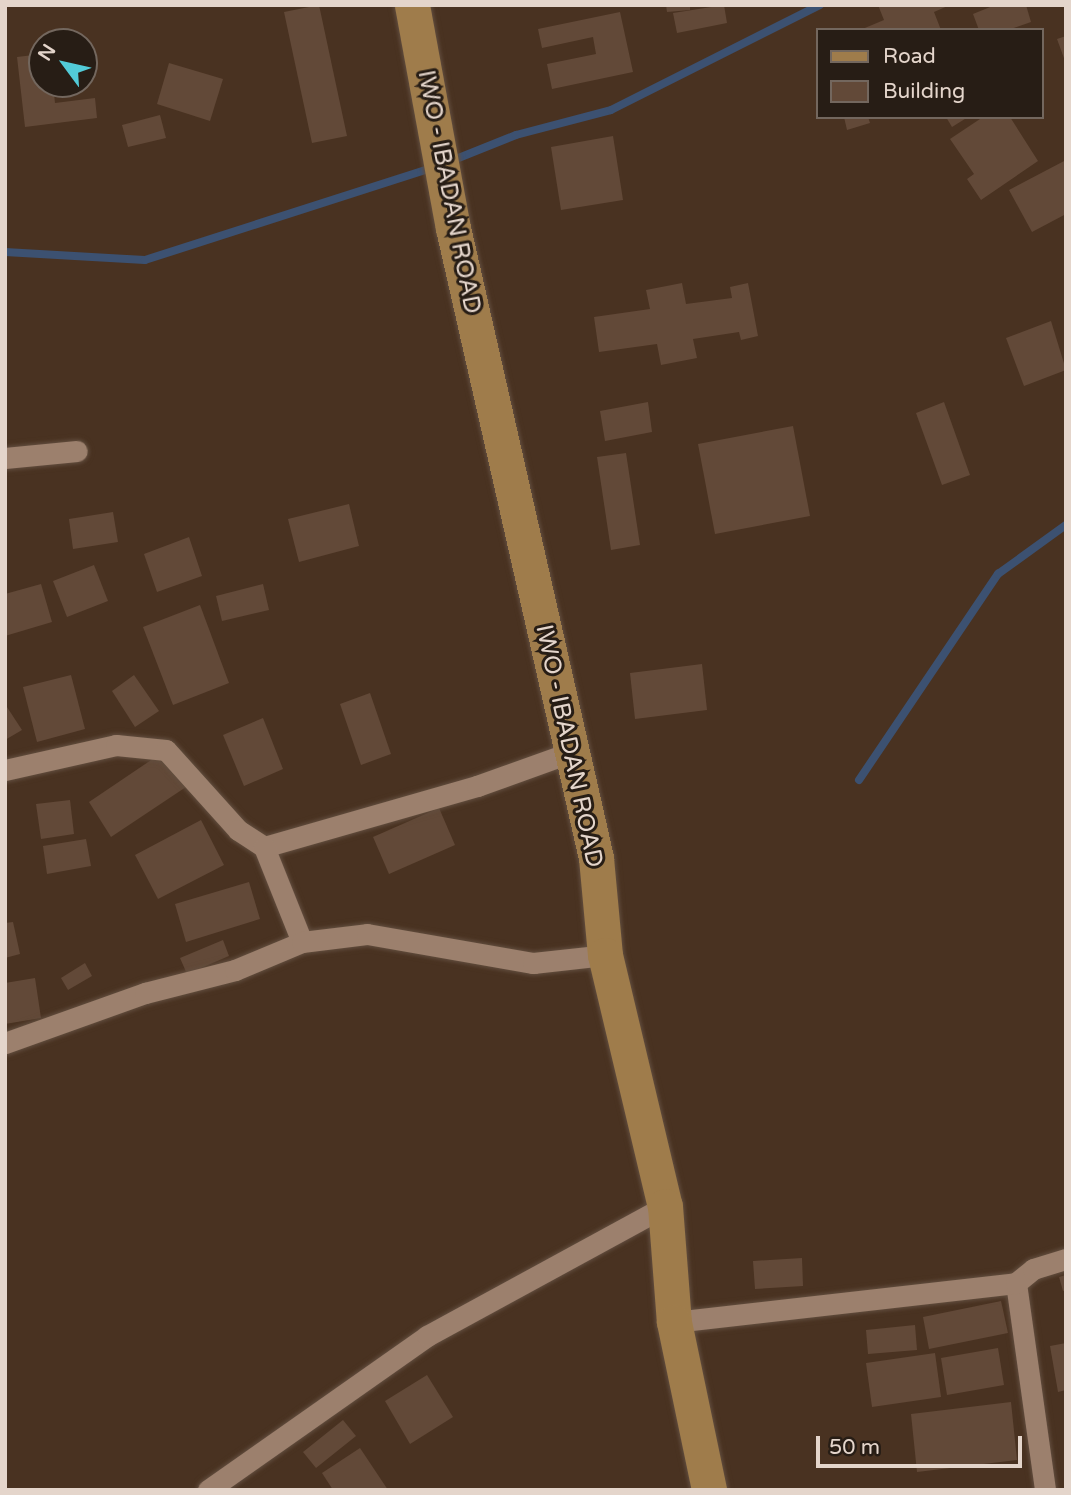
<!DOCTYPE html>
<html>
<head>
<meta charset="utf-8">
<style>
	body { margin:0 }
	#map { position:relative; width:1071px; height:1495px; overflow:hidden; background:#493221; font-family:"Varela Round",sans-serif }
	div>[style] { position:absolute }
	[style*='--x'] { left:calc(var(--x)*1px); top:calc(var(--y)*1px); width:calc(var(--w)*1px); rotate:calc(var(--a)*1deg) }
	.stream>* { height:8px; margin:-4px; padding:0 4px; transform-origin:4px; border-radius:4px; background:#3c5171 }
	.building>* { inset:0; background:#624938 }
	.roads { filter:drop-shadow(0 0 2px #624e3f) drop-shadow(0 0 2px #624e3f) }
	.minor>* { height:21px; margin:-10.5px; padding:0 10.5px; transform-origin:10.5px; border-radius:10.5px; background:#9c806d }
	.primary>* { height:35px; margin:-17.5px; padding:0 17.5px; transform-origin:17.5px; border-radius:17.5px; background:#9f7c4b }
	span { translate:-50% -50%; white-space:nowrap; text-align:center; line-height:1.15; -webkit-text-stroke:6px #271d15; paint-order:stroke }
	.street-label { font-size:24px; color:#e4d5cb }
	.frame { position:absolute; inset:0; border:7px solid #e4d5cb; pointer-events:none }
	.legend { position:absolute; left:816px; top:28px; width:228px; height:91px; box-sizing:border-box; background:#271d15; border:2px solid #73675e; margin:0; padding:9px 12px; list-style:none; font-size:21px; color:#e4d5cb }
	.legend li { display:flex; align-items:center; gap:14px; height:35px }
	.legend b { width:35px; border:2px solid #73675e }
	.north { position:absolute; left:28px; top:28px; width:70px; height:70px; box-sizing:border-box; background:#271d15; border:2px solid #73675e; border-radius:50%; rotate:303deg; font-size:19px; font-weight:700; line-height:28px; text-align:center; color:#e4d5cb }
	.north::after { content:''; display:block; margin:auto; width:24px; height:32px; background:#52cbd8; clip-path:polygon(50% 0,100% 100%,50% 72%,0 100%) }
	.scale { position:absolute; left:816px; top:1436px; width:206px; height:32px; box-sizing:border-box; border:4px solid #e4d5cb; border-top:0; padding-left:9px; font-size:21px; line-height:24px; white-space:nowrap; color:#e4d5cb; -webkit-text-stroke:5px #271d15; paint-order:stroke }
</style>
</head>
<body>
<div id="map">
	<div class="stream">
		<div style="--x:451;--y:161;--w:70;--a:-21.8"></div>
		<div style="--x:516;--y:135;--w:98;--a:-14.7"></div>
		<div style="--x:611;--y:110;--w:234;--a:-26.7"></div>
		<div style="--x:5;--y:252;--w:140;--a:3.3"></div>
		<div style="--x:145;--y:260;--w:301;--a:-17.8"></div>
		<div style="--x:859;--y:780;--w:249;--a:-56"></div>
		<div style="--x:998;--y:574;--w:84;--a:-35.8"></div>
	</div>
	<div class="building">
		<div style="clip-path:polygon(319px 5px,347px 136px,312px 143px,284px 12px)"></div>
		<div style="clip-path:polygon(666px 5px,690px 5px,690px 10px,667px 12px)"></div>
		<div style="clip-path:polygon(724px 5px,727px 23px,677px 33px,673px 13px)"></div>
		<div style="clip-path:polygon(878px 5px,950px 5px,934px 12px,941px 30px,860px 30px,884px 20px)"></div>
		<div style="clip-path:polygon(995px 5px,1026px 5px,1031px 22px,1008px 30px,979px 30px,973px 14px)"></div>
		<div style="clip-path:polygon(620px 12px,633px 72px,552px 89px,547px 64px,596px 54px,593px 37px,542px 48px,538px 29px)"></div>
		<div style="clip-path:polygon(1066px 36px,1066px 61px,1065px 61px,1057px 39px)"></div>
		<div style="clip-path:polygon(42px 54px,42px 84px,53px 84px,55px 103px,95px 98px,97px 118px,25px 127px,17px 57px)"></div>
		<div style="clip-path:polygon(169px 63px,223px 79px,210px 121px,157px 104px)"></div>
		<div style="clip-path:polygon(160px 115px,166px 138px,128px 147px,122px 125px)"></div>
		<div style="clip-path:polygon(844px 117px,868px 117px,870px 123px,847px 130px)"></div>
		<div style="clip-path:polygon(946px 117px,968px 117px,952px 127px)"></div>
		<div style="clip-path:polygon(983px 117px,1010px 117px,1038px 161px,981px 200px,967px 179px,974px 174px,950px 139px)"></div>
		<div style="clip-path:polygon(613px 136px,623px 200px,561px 210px,551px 147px)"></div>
		<div style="clip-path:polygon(1066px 160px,1066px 214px,1032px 232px,1009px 190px)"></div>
		<div style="clip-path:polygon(682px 283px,686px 304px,732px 298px,730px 287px,748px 283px,758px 336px,741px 340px,739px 332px,693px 339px,697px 358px,661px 365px,657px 344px,599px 352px,594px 317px,650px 309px,646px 290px)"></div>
		<div style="clip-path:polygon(1051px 321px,1066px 370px,1024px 386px,1006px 338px)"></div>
		<div style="clip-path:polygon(648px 402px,652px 432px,605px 441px,600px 411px)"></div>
		<div style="clip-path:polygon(944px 402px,970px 475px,942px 485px,916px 413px)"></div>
		<div style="clip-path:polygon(793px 426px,810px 516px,715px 534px,698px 444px)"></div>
		<div style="clip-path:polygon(626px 453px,640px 545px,611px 550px,597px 457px)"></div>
		<div style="clip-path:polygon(349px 504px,359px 546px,299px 562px,288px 519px)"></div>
		<div style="clip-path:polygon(113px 512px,118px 542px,73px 549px,69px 519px)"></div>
		<div style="clip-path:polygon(189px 537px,202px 576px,157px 592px,144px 554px)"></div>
		<div style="clip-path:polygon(94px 565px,108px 601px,67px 617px,53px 581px)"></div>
		<div style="clip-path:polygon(41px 584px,52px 622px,5px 636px,5px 594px)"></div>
		<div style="clip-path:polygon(263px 584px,269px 610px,222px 621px,216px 596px)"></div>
		<div style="clip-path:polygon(200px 605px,229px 683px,173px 705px,143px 627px)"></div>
		<div style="clip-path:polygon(702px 664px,707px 710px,635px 719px,630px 673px)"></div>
		<div style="clip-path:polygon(71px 675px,85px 729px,37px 742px,23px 687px)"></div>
		<div style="clip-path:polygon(134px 675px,159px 711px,135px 727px,112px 691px)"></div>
		<div style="clip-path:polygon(370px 693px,391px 754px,361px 765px,340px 704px)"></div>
		<div style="clip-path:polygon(5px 704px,22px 730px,5px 740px)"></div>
		<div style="clip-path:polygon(263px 718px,283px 769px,244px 786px,223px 735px)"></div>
		<div style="clip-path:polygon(163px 752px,186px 787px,111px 837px,89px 802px)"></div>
		<div style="clip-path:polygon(70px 800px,74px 834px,41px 839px,36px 804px)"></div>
		<div style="clip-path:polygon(439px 808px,455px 845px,389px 874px,373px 837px)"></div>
		<div style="clip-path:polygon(201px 820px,224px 865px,158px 899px,135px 855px)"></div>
		<div style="clip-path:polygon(86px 839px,91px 866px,47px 874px,43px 846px)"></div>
		<div style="clip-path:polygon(249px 882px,260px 919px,186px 942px,175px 904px)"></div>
		<div style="clip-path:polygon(13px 922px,20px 954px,5px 958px,5px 923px)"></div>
		<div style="clip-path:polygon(223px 940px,229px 956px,187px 974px,180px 958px)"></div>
		<div style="clip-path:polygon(85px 963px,92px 976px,68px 990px,61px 978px)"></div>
		<div style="clip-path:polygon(35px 978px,41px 1018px,5px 1024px,5px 983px)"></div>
		<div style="clip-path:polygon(802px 1258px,803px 1286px,755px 1289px,753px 1261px)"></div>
		<div style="clip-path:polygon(1066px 1275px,1066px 1290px,1063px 1291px,1059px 1277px)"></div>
		<div style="clip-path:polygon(1001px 1301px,1008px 1333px,929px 1349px,923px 1317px)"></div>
		<div style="clip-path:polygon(915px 1325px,917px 1350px,868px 1354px,866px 1330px)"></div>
		<div style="clip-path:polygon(1066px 1343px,1066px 1390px,1058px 1392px,1050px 1346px)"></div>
		<div style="clip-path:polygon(998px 1348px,1004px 1385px,947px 1395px,941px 1358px)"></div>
		<div style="clip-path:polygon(935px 1353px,941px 1397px,872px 1407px,866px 1363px)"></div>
		<div style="clip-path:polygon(427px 1375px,453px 1417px,410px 1444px,385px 1401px)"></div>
		<div style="clip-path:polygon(1011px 1402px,1017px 1460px,917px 1472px,911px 1414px)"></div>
		<div style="clip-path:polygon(343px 1420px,356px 1436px,316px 1468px,303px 1452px)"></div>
		<div style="clip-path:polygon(360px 1448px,388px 1490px,333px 1490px,322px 1473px)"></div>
	</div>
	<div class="roads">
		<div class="minor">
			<div style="--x:5;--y:458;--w:72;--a:-5.6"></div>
			<div style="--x:5;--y:770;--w:114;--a:-12.7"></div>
			<div style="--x:116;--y:745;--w:50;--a:5.7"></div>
			<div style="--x:166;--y:750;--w:108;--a:48"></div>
			<div style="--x:238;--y:830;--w:31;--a:33"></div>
			<div style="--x:264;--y:847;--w:222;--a:-16"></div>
			<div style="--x:477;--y:786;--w:101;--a:-19.7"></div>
			<div style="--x:264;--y:847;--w:102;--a:68.2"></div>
			<div style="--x:5;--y:1043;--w:149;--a:-19.7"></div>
			<div style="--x:145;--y:993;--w:93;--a:-14.3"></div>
			<div style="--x:235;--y:970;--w:73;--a:-22.7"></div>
			<div style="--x:302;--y:942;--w:65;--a:-7"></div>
			<div style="--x:367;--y:934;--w:169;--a:9.9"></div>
			<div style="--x:533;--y:963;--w:72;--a:-6.3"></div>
			<div style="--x:1016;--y:1283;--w:209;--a:82"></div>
			<div style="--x:674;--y:1322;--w:344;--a:-6.5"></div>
			<div style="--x:1016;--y:1283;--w:22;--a:-39"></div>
			<div style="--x:1033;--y:1269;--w:34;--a:-17"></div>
			<div style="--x:208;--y:1490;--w:268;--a:-35.1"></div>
			<div style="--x:427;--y:1336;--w:271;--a:-28.6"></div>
		</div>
		<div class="primary">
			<div style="--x:412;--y:5;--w:227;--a:79.6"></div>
			<div style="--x:453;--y:228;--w:646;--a:77.21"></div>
			<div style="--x:596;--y:858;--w:97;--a:84.7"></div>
			<div style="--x:605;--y:955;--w:258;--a:76.6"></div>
			<div style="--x:665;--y:1206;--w:116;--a:85.6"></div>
			<div style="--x:674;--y:1322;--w:172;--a:78.2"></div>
		</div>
	</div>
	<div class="street-label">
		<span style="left:449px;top:192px;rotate:79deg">IWO - IBADAN ROAD</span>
		<span style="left:569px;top:746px;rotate:78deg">IWO - IBADAN ROAD</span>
	</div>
	<div class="frame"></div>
	<ul class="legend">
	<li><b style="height:9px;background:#9f7c4b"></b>Road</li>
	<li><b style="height:19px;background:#624938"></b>Building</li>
	</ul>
	<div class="north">N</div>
	<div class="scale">50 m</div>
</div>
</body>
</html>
